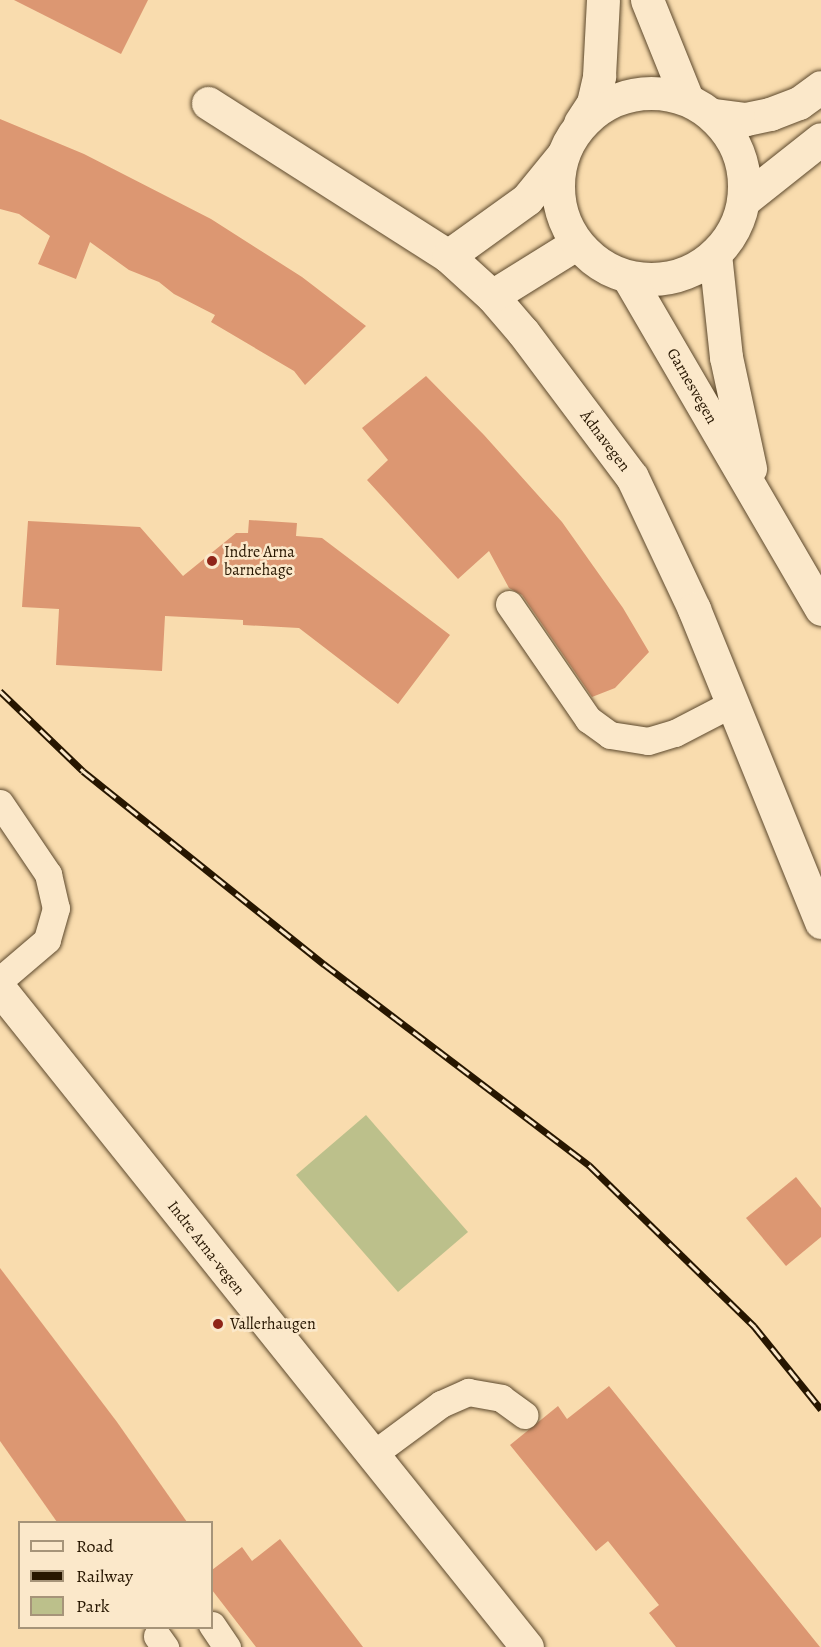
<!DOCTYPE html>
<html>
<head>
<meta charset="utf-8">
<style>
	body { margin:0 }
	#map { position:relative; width:821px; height:1647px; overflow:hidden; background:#f9dcae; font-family:Alegreya,serif }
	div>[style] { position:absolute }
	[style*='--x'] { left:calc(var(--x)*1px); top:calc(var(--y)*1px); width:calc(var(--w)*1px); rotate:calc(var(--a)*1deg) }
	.green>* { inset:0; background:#bcc08b }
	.building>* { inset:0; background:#dc9772 }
	.roads { filter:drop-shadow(0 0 2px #5c482c) drop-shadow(0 0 2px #5c482c) }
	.service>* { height:27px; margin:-13.5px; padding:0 13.5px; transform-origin:13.5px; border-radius:13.5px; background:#fbe8ca }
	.minor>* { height:33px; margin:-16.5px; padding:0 16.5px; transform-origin:16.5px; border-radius:16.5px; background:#fbe8ca }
	.secondary>* { height:33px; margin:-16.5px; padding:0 16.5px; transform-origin:16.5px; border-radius:16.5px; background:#fbe8ca }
	.secondary>.ring { margin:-16.5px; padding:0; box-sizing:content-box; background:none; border:33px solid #fbe8ca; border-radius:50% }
	.rail>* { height:7px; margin-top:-3.5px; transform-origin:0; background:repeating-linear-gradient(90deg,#fbe8ca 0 14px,#271600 0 28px); box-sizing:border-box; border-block:2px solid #271600 }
	.dots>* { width:16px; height:16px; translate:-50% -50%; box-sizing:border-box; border:3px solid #fbe8ca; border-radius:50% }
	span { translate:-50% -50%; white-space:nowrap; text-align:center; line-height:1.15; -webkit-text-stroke:5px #fbe8ca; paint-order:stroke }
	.street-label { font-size:16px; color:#271600 }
	.poi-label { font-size:16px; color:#271600 }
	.left { translate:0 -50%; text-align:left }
	.legend { position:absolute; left:18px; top:1521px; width:195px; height:108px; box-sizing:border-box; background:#fbe8ca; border:2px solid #a69479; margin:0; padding:8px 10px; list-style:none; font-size:18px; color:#271600 }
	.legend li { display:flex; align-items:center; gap:12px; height:30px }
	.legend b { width:30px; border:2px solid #a69479 }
</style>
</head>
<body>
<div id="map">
	<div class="green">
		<div style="clip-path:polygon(366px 1115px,468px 1232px,398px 1292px,296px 1175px)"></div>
	</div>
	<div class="building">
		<div style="clip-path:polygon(14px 0,148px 0,121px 54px)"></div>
		<div style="clip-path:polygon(0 119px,84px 154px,211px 219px,302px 277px,366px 326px,305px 385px,294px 371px,211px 322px,215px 315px,174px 294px,159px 282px,129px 270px,90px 242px,76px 279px,38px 264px,50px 236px,19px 214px,0 209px)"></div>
		<div style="clip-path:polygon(426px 376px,484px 435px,562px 522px,623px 608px,649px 652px,615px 688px,592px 697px,522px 595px,509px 588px,489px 551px,458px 579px,367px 480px,388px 460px,362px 428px)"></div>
		<div style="clip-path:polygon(249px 520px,297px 523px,296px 536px,322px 538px,450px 635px,398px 704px,299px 628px,243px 625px,243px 620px,165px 616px,162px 671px,56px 665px,59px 609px,22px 607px,28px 521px,140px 527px,183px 576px,236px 533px,248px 533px)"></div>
		<div style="clip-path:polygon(796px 1177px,821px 1208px,821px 1237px,786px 1266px,746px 1218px)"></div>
		<div style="clip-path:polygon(0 1268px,117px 1422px,187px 1522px,57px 1522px,0 1441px)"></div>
		<div style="clip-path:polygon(609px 1386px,680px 1474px,820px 1647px,676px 1647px,649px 1613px,659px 1605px,608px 1541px,596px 1551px,510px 1445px,558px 1406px,567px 1419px)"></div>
		<div style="clip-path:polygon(280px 1539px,363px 1647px,256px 1647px,212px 1590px,212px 1570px,242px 1547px,252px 1561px)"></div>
	</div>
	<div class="roads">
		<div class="service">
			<div style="--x:509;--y:604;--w:140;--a:55.5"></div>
			<div style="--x:588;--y:719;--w:27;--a:36"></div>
			<div style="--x:610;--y:735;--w:38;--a:9"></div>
			<div style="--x:648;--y:741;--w:28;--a:-17"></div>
			<div style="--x:675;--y:733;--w:63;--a:-27.4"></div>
			<div style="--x:0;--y:803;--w:86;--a:55.9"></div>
			<div style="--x:48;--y:874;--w:35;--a:77"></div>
			<div style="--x:56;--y:908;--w:33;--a:106"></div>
			<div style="--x:47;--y:940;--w:62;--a:139.6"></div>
			<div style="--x:372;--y:1455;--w:86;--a:-36.5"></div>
			<div style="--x:441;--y:1404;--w:30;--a:-24"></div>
			<div style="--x:468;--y:1392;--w:34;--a:10"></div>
			<div style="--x:501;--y:1398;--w:29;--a:36"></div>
			<div style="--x:212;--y:1625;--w:27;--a:56"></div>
			<div style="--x:157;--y:1636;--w:14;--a:54"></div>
		</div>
		<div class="minor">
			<div style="--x:208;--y:103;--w:285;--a:32.5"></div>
			<div style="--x:448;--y:256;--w:59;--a:42.3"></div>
			<div style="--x:492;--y:296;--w:48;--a:49.3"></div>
			<div style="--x:523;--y:332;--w:181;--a:53.1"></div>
			<div style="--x:632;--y:477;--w:146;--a:64.8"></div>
			<div style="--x:694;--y:609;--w:338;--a:67.9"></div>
			<div style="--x:713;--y:115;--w:33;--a:7"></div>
			<div style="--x:746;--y:119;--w:25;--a:-12"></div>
			<div style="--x:770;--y:114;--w:31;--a:-21"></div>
			<div style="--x:799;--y:103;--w:27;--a:-36"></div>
			<div style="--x:744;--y:200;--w:98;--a:-38.4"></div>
			<div style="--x:448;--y:256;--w:97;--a:-35.8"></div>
			<div style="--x:527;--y:199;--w:55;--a:-50.9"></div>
			<div style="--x:492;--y:296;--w:100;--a:-31.9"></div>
		</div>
		<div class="secondary">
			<div style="--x:647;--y:0;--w:107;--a:68"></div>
			<div class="ring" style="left:558px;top:93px;width:153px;height:153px"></div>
			<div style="--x:580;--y:123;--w:24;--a:-57"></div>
			<div style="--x:593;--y:103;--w:28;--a:-77"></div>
			<div style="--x:599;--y:76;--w:76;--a:-87"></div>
			<div style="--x:715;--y:254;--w:104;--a:83.9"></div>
			<div style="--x:726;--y:357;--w:114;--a:77.8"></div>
			<div style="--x:628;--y:277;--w:384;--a:59.8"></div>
			<div style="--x:0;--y:989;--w:843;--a:51.31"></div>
		</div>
	</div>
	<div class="rail">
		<div style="--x:0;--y:691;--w:115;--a:43.9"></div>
		<div style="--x:83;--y:771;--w:309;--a:38.7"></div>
		<div style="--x:324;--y:964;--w:333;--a:37.2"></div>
		<div style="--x:589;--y:1165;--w:231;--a:44.3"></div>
		<div style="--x:754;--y:1326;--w:107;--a:51.1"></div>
	</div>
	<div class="dots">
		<div style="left:212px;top:561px;background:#8f2418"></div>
		<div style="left:218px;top:1324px;background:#8f2418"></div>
	</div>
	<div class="street-label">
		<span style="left:692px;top:386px;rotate:60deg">Garnesvegen</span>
		<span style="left:605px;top:441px;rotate:53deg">Ådnavegen</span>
		<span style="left:206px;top:1248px;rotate:52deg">Indre Arna-vegen</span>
	</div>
	<div class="poi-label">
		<span class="left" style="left:224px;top:561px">Indre Arna<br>barnehage</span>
		<span class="left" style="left:230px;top:1324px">Vallerhaugen</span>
	</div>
	<ul class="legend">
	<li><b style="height:8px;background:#fbe8ca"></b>Road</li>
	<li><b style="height:8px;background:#271600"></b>Railway</li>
	<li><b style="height:16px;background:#bcc08b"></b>Park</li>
	</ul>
</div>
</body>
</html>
